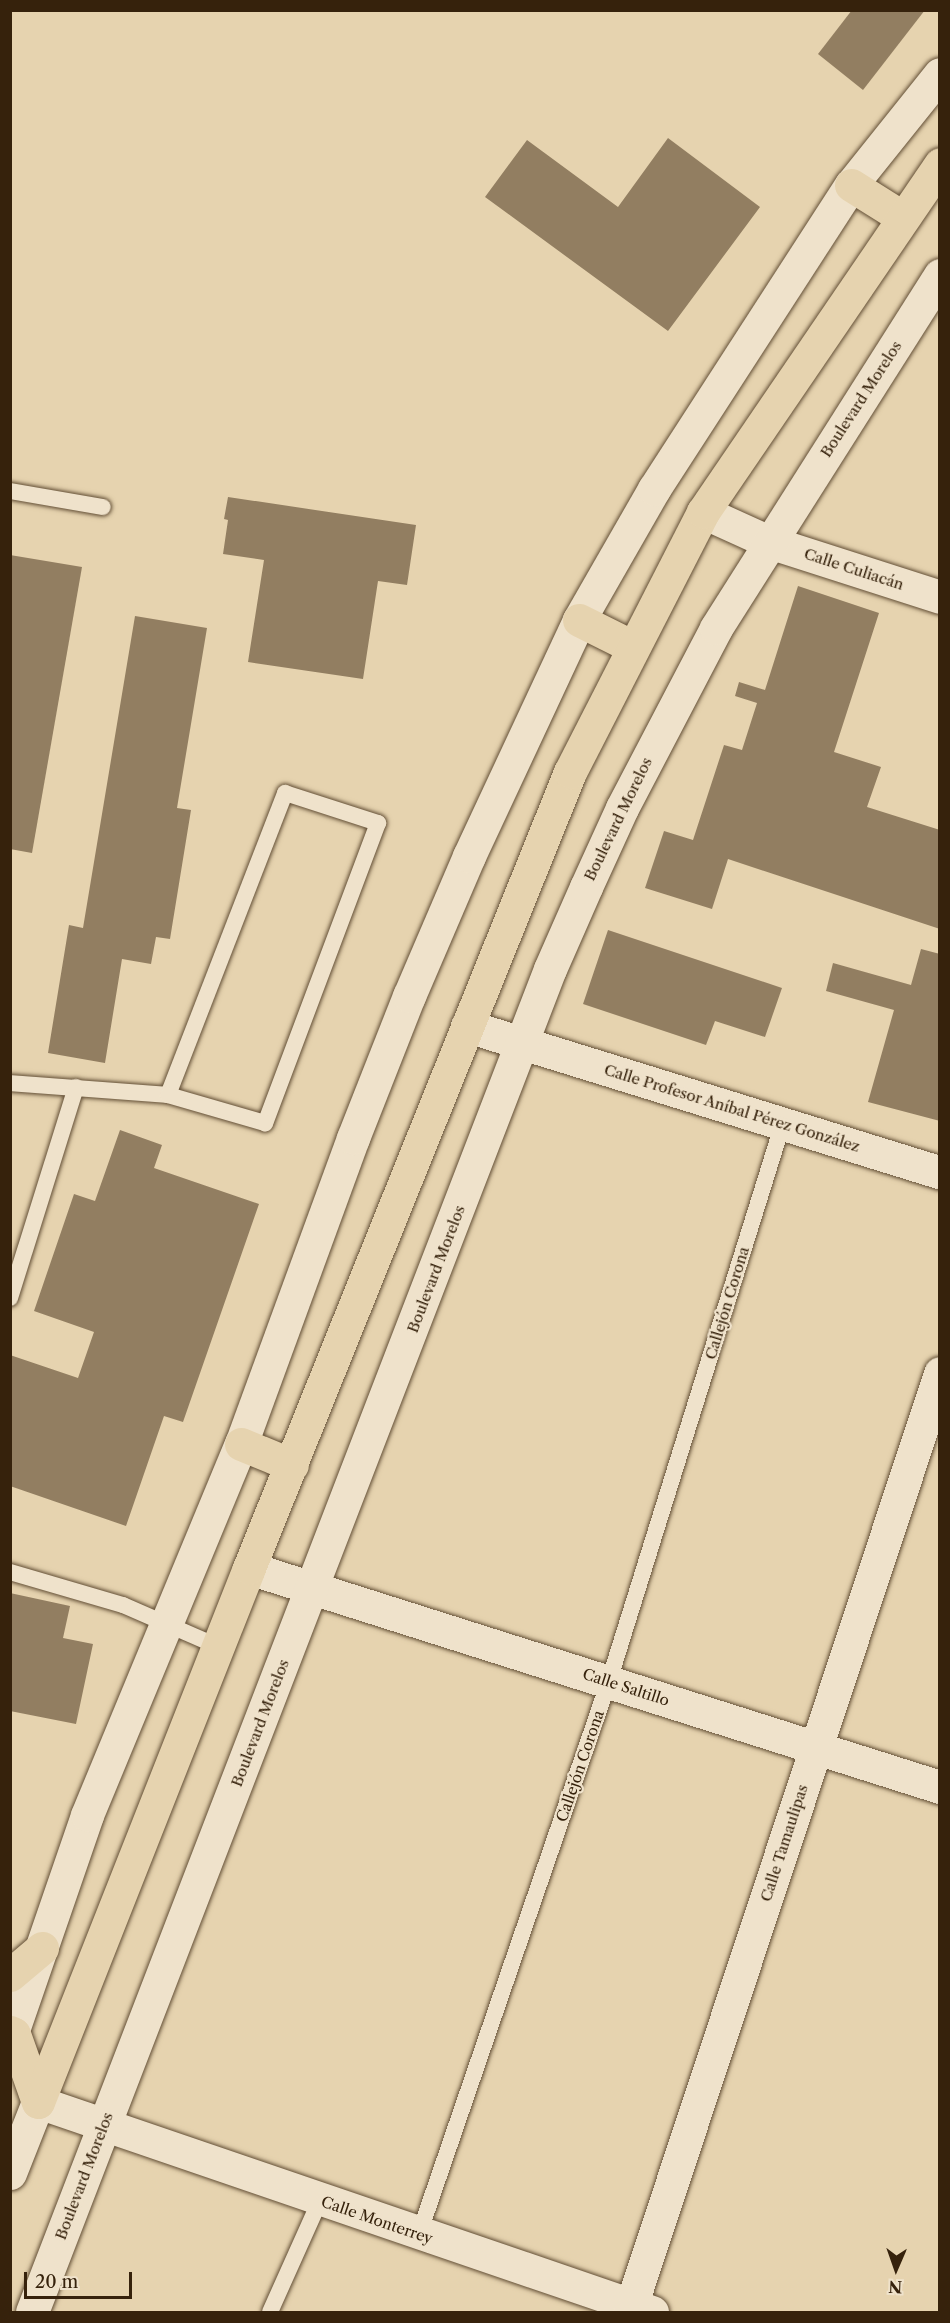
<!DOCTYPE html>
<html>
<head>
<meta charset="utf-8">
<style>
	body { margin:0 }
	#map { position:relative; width:950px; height:2323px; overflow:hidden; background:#e6d3af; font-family:"Libre Caslon Text",serif }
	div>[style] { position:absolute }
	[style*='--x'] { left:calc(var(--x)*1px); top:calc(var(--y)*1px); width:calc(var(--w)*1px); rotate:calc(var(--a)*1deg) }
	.building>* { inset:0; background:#927e61 }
	.roads { filter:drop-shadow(0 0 2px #624e35) drop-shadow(0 0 2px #624e35) }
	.lane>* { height:16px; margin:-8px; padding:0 8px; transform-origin:8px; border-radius:8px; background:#efe2cb }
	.street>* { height:33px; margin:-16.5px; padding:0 16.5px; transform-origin:16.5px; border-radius:16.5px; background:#efe2cb }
	.secondary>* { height:33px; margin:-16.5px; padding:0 16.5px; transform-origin:16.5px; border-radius:16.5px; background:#efe2cb }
	.primary>* { height:33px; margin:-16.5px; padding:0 16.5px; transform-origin:16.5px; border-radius:16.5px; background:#e6d3af }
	span { translate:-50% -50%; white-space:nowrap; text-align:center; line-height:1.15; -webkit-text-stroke:4.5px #efe2cb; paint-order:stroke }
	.street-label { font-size:15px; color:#36220c }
	.frame { position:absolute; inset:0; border:12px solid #36220c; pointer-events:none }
	.north { position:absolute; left:866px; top:2239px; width:60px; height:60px; -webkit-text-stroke:4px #efe2cb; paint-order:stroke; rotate:182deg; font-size:16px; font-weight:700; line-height:24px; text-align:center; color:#36220c }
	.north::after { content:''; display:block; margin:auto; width:21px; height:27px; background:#36220c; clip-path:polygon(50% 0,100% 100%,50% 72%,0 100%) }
	.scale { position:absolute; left:24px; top:2272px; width:108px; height:27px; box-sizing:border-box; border:3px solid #36220c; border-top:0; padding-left:8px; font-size:18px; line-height:21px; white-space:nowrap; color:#36220c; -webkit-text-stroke:4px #efe2cb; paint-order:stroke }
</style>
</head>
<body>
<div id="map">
	<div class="building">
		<div style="clip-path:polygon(852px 10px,925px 10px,863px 90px,818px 54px)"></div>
		<div style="clip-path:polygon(668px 138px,760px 207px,668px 331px,485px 197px,527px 140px,618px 207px)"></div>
		<div style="clip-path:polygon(228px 497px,416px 525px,407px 585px,378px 581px,363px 679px,248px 662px,264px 560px,223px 554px,228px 520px,224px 519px)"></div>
		<div style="clip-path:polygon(10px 555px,82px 567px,32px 853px,10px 849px)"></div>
		<div style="clip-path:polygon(798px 586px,879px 613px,834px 752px,881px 767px,867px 807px,940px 830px,940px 929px,728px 859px,712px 909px,645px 888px,664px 831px,693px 840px,724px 745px,742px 750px,757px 703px,735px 696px,739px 682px,765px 690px)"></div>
		<div style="clip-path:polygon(135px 616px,207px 628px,177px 808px,191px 810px,170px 939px,156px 937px,151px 964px,122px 959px,105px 1063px,48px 1053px,69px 925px,83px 928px)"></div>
		<div style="clip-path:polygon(608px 930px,782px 988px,765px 1037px,715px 1021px,706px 1045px,583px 1004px)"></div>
		<div style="clip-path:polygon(921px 949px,940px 954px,940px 1121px,868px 1102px,894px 1010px,826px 991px,833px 963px,911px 985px)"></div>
		<div style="clip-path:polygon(120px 1130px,162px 1145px,154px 1168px,259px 1204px,183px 1422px,164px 1416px,126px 1526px,10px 1486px,10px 1355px,78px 1378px,94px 1332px,34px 1311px,74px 1194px,95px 1201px)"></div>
		<div style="clip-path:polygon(10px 1593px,70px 1606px,63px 1638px,93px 1644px,76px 1724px,10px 1711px)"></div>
	</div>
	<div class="roads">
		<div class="lane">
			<div style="--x:10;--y:491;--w:94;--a:9.8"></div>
			<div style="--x:10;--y:1083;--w:158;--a:4.3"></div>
			<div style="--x:168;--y:1095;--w:324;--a:-68.8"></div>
			<div style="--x:285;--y:793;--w:98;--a:17.9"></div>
			<div style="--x:378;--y:823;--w:321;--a:110.6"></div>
			<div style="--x:265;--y:1123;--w:101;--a:-163.9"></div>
			<div style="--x:10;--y:1298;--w:221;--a:-72.6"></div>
			<div style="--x:10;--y:1572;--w:118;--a:16.3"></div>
			<div style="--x:123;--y:1605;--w:105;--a:23.6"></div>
			<div style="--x:419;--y:2234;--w:585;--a:-71.04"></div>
			<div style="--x:609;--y:1681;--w:584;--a:-72.68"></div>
			<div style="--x:270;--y:2312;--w:123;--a:-65.9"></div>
		</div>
		<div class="street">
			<div style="--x:703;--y:512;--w:72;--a:24.4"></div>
			<div style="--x:769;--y:542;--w:180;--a:17.8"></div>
			<div style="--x:467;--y:1026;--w:495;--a:17.2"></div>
			<div style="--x:249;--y:1568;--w:725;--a:17.59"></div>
			<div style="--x:38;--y:2102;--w:649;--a:18.88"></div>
			<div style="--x:629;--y:2312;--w:989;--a:-71.67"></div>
		</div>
		<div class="secondary">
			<div style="--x:10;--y:2039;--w:237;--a:-71"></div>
			<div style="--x:87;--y:1815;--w:402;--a:-67.5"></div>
			<div style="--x:241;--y:1444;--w:326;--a:-69.9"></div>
			<div style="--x:353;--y:1138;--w:153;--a:-68.5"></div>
			<div style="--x:409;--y:996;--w:152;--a:-66.8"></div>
			<div style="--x:469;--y:856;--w:260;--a:-65"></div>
			<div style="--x:579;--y:620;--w:151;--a:-60.2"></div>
			<div style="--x:654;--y:489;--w:362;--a:-57.1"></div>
			<div style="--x:851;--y:185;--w:142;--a:-51.3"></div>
			<div style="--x:10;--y:2173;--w:76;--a:-68.5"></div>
			<div style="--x:32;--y:2312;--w:1439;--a:-68.91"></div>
			<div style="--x:550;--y:969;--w:90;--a:-66.3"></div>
			<div style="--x:586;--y:887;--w:87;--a:-65.5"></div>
			<div style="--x:622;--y:808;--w:203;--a:-62.4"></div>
			<div style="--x:716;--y:628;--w:418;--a:-57.6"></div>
		</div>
		<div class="primary">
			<div style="--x:851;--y:185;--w:60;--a:32.1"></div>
			<div style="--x:579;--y:620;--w:60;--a:26.6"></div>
			<div style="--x:241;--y:1444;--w:55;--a:22.4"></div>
			<div style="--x:10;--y:1975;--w:42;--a:-40.2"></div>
			<div style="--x:10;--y:2032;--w:4;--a:27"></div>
			<div style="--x:14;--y:2034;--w:72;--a:70.6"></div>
			<div style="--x:38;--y:2102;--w:574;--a:-68.44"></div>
			<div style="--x:249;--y:1568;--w:858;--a:-68.04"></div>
			<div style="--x:570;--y:772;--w:292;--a:-62.9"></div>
			<div style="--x:703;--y:512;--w:421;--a:-55.7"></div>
		</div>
	</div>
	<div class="street-label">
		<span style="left:861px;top:399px;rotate:-57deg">Boulevard Morelos</span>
		<span style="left:854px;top:569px;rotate:18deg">Calle Culiacán</span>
		<span style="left:618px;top:819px;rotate:-64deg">Boulevard Morelos</span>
		<span style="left:732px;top:1108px;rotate:17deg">Calle Profesor Aníbal Pérez González</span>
		<span style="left:436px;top:1269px;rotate:-69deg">Boulevard Morelos</span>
		<span style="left:727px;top:1303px;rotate:-73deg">Callejón Corona</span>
		<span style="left:626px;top:1687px;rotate:18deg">Calle Saltillo</span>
		<span style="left:260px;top:1723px;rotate:-69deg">Boulevard Morelos</span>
		<span style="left:580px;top:1766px;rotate:-71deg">Callejón Corona</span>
		<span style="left:784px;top:1843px;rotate:-72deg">Calle Tamaulipas</span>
		<span style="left:84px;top:2176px;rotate:-69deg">Boulevard Morelos</span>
		<span style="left:377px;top:2220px;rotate:19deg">Calle Monterrey</span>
	</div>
	<div class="frame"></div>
	<div class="north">N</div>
	<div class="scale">20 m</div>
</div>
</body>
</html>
